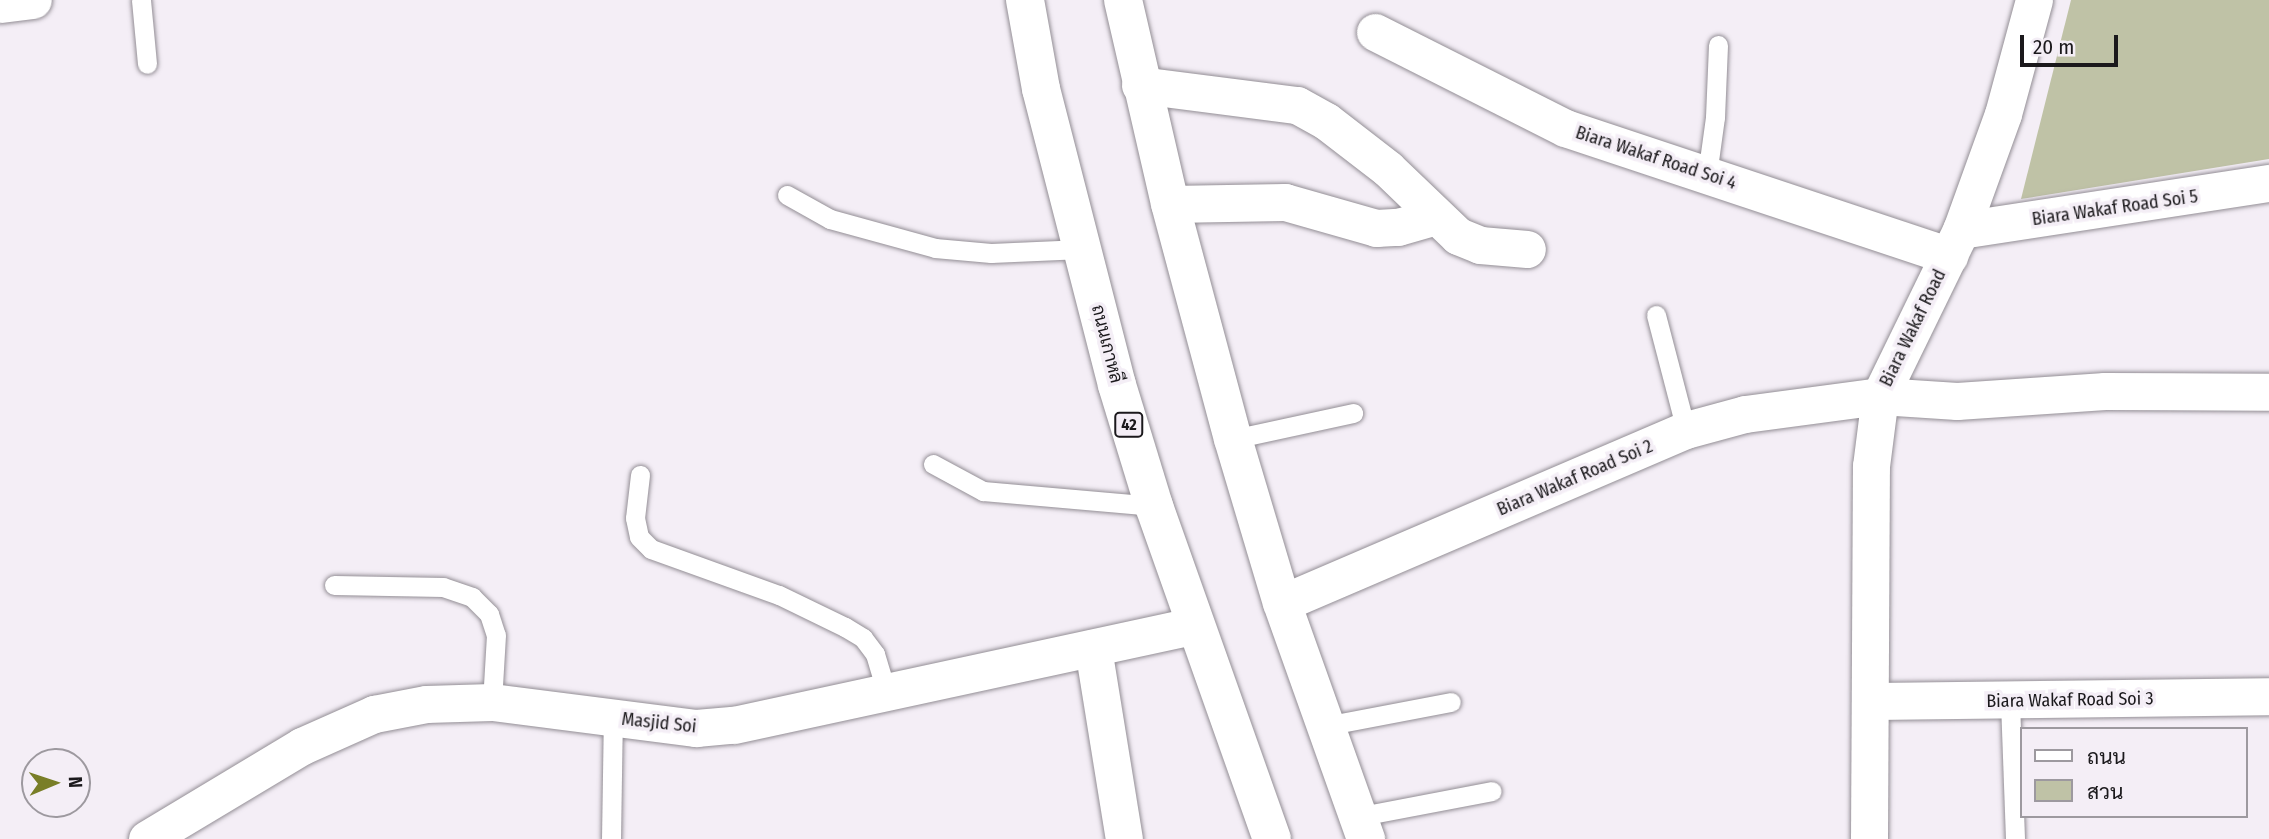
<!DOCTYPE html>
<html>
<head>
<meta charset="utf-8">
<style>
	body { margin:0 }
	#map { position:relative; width:2269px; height:839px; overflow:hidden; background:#f4eef6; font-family:"Fira Sans Condensed",Sarabun,sans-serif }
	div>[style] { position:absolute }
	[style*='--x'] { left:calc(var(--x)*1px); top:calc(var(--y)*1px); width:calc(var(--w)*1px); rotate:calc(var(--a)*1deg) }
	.green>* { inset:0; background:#bfc2a6 }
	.roads { filter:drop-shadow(0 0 2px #938e95) drop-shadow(0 0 2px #938e95) }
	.lane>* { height:19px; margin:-9.5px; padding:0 9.5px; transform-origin:9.5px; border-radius:9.5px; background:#fff }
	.street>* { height:37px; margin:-18.5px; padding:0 18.5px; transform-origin:18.5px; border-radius:18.5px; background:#fff }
	.highway>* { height:38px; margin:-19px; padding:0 19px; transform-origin:19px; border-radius:19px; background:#fff }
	span { translate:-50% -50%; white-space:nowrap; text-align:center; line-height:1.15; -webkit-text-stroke:7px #f4eef6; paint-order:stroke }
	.shield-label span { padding:2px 5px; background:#f4eef6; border:2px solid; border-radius:5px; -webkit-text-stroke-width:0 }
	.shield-label { font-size:16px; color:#1b191c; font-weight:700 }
	.street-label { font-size:18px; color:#1b191c }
	.legend { position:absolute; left:2020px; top:727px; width:228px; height:91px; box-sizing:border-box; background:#f4eef6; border:2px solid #9d999f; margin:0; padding:9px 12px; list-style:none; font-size:21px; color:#1b191c }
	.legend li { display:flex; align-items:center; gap:14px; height:35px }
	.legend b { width:35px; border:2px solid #9d999f }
	.north { position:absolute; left:21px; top:748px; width:70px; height:70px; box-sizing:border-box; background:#f4eef6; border:2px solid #9d999f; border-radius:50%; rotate:88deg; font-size:19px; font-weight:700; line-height:28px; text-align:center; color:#1b191c }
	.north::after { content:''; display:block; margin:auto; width:24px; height:32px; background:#797e27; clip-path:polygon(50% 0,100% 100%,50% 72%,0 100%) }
	.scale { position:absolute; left:2020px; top:35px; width:98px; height:32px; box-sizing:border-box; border:4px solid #1b191c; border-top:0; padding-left:9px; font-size:21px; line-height:24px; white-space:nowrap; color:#1b191c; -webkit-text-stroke:5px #f4eef6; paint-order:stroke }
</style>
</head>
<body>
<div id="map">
	<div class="green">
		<div style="clip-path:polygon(2071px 0,2269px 0,2269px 159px,2021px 199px)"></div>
	</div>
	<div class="roads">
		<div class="lane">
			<div style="--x:141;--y:0;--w:64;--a:84.6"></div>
			<div style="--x:1707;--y:175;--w:59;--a:-82.1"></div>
			<div style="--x:1715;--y:117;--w:72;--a:-87.6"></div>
			<div style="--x:787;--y:195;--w:49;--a:29.2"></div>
			<div style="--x:830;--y:219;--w:109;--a:15.4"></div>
			<div style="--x:935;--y:248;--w:56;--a:5.1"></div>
			<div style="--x:991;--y:253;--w:91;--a:-2.5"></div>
			<div style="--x:1656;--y:315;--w:119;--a:75.4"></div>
			<div style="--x:1233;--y:439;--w:123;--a:-12.2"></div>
			<div style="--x:933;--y:464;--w:57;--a:28.4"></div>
			<div style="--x:983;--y:491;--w:172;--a:5"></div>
			<div style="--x:640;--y:475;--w:43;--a:96.6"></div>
			<div style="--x:635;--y:518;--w:19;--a:78"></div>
			<div style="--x:639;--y:537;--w:17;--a:45"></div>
			<div style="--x:651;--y:549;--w:136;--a:19.8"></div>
			<div style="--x:779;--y:595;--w:73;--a:25.9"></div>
			<div style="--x:845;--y:627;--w:21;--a:31"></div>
			<div style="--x:863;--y:638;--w:20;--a:53"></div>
			<div style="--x:875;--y:654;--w:42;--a:73.3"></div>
			<div style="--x:334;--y:585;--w:109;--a:1.1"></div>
			<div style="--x:443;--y:587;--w:31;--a:19"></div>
			<div style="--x:472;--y:597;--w:24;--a:45"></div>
			<div style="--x:489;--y:614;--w:22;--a:72"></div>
			<div style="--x:496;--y:635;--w:67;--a:93.4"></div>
			<div style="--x:2010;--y:702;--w:137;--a:87.9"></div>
			<div style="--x:1325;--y:726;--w:128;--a:-10.8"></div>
			<div style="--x:1356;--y:817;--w:138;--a:-10.8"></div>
			<div style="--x:611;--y:839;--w:121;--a:-89.1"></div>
		</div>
		<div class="street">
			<div style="--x:0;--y:4;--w:33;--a:-7"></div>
			<div style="--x:1375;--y:32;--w:213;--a:26.8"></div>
			<div style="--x:1565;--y:128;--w:405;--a:18.4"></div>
			<div style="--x:1140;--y:85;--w:158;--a:7.3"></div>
			<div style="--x:1297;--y:105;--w:33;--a:29"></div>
			<div style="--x:1326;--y:121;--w:78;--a:37.7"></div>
			<div style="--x:1388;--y:169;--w:97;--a:43.7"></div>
			<div style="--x:1458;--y:236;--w:24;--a:22"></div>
			<div style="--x:1480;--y:245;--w:47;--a:4.9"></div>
			<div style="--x:1170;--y:204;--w:115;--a:-1"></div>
			<div style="--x:1285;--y:202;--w:95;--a:15.9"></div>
			<div style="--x:1376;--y:228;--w:22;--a:-3"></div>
			<div style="--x:1398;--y:227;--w:37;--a:-16"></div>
			<div style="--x:1961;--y:230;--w:312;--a:-8.7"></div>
			<div style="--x:1282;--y:603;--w:439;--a:-23.2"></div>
			<div style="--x:1686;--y:430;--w:61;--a:-15.2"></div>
			<div style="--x:1745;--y:414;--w:136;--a:-7.6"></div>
			<div style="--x:1880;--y:396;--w:77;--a:3.7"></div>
			<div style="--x:1957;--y:401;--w:148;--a:-3.9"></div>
			<div style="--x:2105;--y:391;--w:164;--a:0.3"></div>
			<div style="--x:1093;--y:648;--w:193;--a:80.8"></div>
			<div style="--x:1872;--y:701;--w:397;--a:-0.7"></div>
			<div style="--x:147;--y:839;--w:181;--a:-31"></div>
			<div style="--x:302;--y:746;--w:79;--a:-24"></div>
			<div style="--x:374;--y:714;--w:53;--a:-10.9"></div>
			<div style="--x:426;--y:704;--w:66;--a:-1.7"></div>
			<div style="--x:492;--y:702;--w:206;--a:7.3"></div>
			<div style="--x:696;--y:728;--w:38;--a:-5"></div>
			<div style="--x:734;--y:725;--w:472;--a:-12.2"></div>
			<div style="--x:1869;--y:839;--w:373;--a:-89.7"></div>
			<div style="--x:1871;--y:466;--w:71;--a:-82.7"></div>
			<div style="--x:1880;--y:396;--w:185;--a:-64"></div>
			<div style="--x:1961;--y:230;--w:123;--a:-70.1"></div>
			<div style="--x:2003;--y:114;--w:118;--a:-74.8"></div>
		</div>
		<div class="highway">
			<div style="--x:1025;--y:0;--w:90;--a:79.8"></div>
			<div style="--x:1041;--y:89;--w:306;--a:75.6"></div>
			<div style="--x:1117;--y:385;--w:127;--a:73"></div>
			<div style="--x:1154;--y:506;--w:353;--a:70.5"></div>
			<div style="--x:1123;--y:0;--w:209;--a:77"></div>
			<div style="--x:1170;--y:204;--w:243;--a:75"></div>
			<div style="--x:1233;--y:439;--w:171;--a:73.4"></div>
			<div style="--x:1282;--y:603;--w:251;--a:70.4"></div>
		</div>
	</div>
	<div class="shield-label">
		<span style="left:1129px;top:425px">42</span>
	</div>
	<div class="street-label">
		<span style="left:1656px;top:158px;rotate:18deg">Biara Wakaf Road Soi 4</span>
		<span style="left:2115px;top:208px;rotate:-8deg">Biara Wakaf Road Soi 5</span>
		<span style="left:1913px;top:328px;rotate:-64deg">Biara Wakaf Road</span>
		<span style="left:1107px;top:344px;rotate:76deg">ถนนเกาหลี</span>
		<span style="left:1575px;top:478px;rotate:-23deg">Biara Wakaf Road Soi 2</span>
		<span style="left:2070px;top:700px;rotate:-1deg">Biara Wakaf Road Soi 3</span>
		<span style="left:659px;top:723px;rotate:6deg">Masjid Soi</span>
	</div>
	<ul class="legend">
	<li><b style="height:9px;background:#fff"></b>ถนน</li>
	<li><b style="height:19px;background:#bfc2a6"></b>สวน</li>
	</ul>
	<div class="north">N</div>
	<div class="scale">20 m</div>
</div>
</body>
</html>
